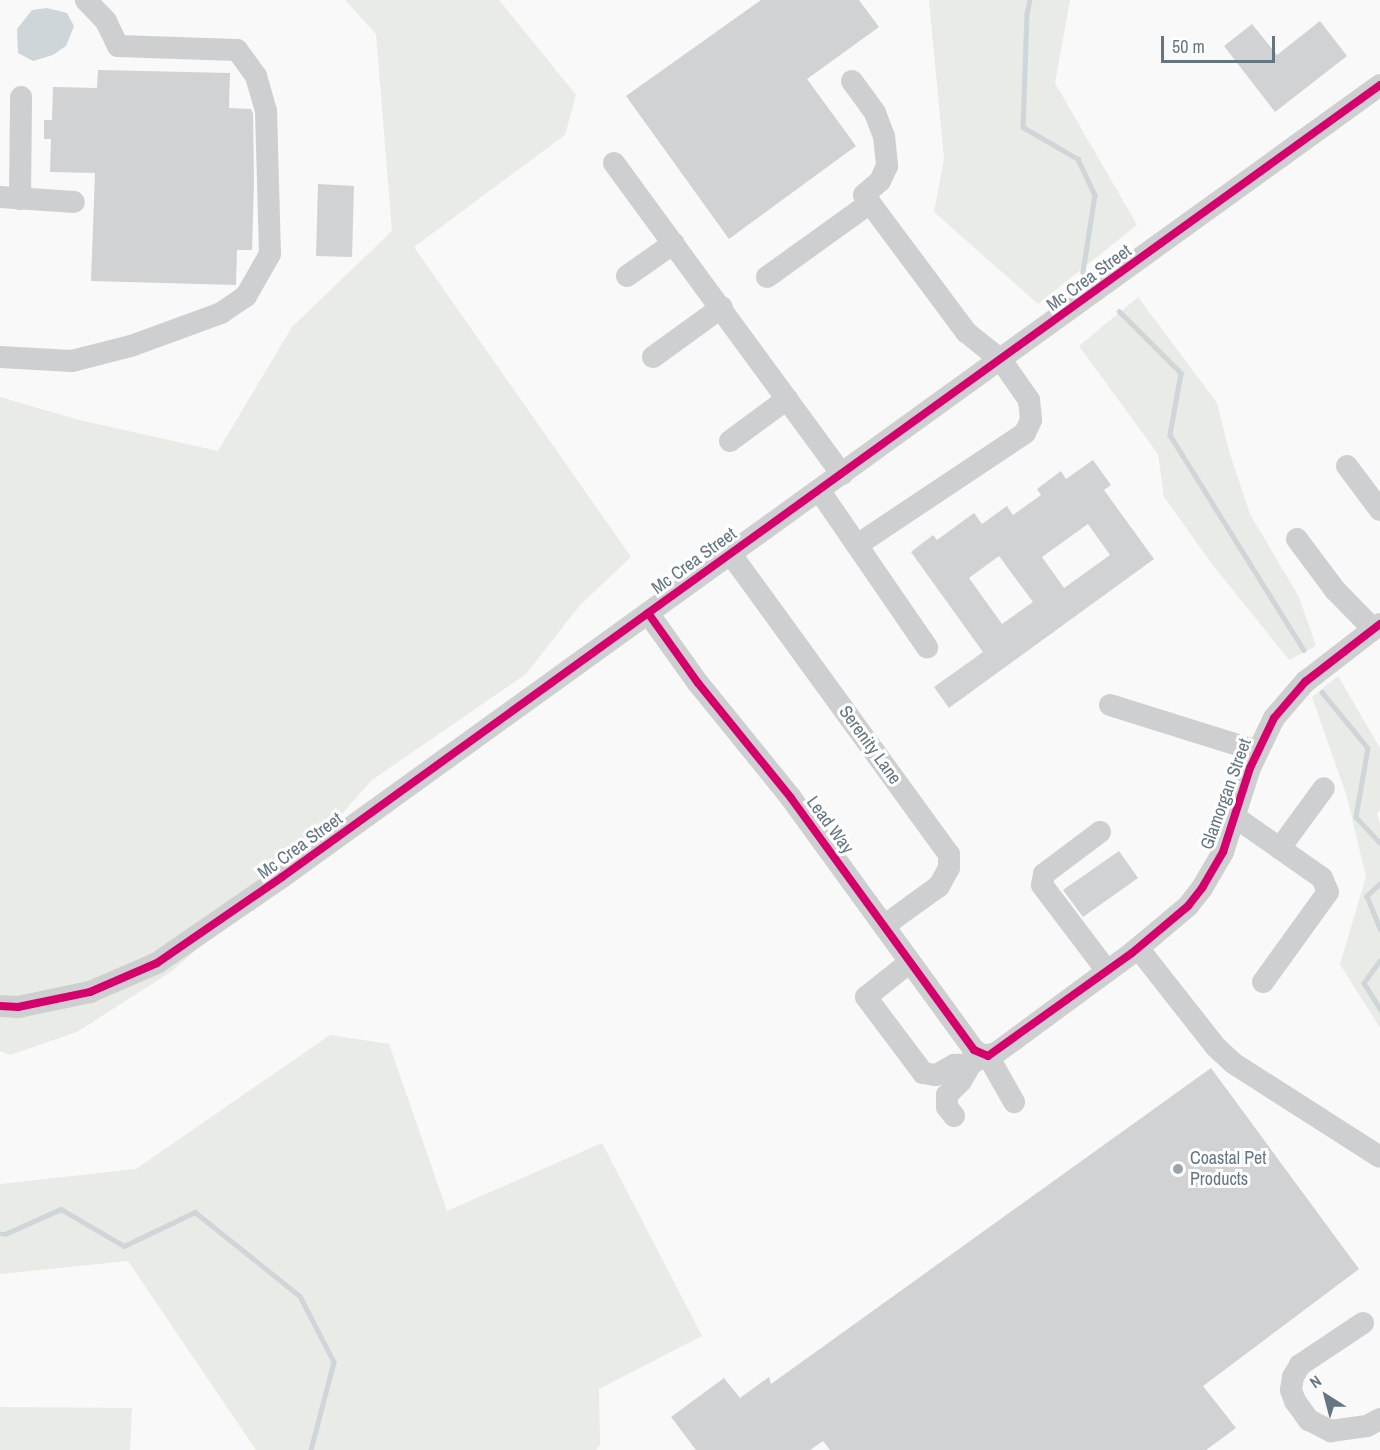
<!DOCTYPE html>
<html>
<head>
<meta charset="utf-8">
<style>
	body { margin:0 }
	#map { position:relative; width:1380px; height:1450px; overflow:hidden; background:#f9f9f9; font-family:"Archivo Narrow",sans-serif }
	div>[style] { position:absolute }
	[style*='--x'] { left:calc(var(--x)*1px); top:calc(var(--y)*1px); width:calc(var(--w)*1px); rotate:calc(var(--a)*1deg) }
	.green>* { inset:0; background:#e8ebe6 }
	.water>* { inset:0; background:#ced6d9 }
	.stream>* { height:4.5px; margin:-2.25px; padding:0 2.25px; transform-origin:2.25px; border-radius:2.25px; background:#ced6d9 }
	.building>* { inset:0; background:#d0d2d3 }
	.minor>* { height:22px; margin:-11px; padding:0 11px; transform-origin:11px; border-radius:11px; background:#cecfd0 }
	.cycleway>* { height:8px; margin:-4px; padding:0 4px; transform-origin:4px; border-radius:4px; background:#d6006c }
	.dots>* { width:16px; height:16px; translate:-50% -50%; box-sizing:border-box; border:3px solid #fff; border-radius:50% }
	span { translate:-50% -50%; white-space:nowrap; text-align:center; line-height:1.15; -webkit-text-stroke:6px #fff; paint-order:stroke }
	.street-label { font-size:18px; color:#657683 }
	.poi-label { font-size:18px; color:#657683 }
	.left { translate:0 -50%; text-align:left }
	.north { position:absolute; left:1296px; top:1366px; width:60px; height:60px; -webkit-text-stroke:4px #fff; paint-order:stroke; rotate:324deg; font-size:16px; font-weight:700; line-height:24px; text-align:center; color:#657683 }
	.north::after { content:''; display:block; margin:auto; width:21px; height:27px; background:#657683; clip-path:polygon(50% 0,100% 100%,50% 72%,0 100%) }
	.scale { position:absolute; left:1161px; top:36px; width:114px; height:27px; box-sizing:border-box; border:3px solid #657683; border-top:0; padding-left:8px; font-size:18px; line-height:21px; white-space:nowrap; color:#657683; -webkit-text-stroke:4px #fff; paint-order:stroke }
</style>
</head>
<body>
<div id="map">
	<div class="green">
		<div style="clip-path:polygon(345px 0,499px 0,576px 95px,565px 135px,414px 247px,631px 557px,580px 605px,526px 674px,372px 780px,304px 856px,172px 971px,77px 1032px,10px 1055px,0 1051px,0 397px,79px 420px,218px 451px,292px 327px,392px 231px,376px 34px)"></div>
		<div style="clip-path:polygon(929px 0,1070px 0,1055px 83px,1137px 225px,1038px 304px,934px 212px,944px 159px)"></div>
		<div style="clip-path:polygon(1138px 297px,1217px 403px,1229px 451px,1250px 514px,1299px 597px,1316px 646px,1289px 660px,1212px 564px,1164px 497px,1158px 454px,1079px 346px)"></div>
		<div style="clip-path:polygon(1338px 676px,1380px 748px,1380px 810px,1377px 813px,1380px 824px,1380px 1028px,1340px 964px,1366px 877px,1347px 797px,1312px 697px)"></div>
		<div style="clip-path:polygon(330px 1035px,389px 1044px,447px 1211px,602px 1143px,702px 1336px,599px 1389px,600px 1445px,596px 1450px,256px 1450px,128px 1261px,0 1274px,0 1184px,136px 1169px)"></div>
		<div style="clip-path:polygon(0 1407px,132px 1408px,130px 1450px,0 1450px)"></div>
	</div>
	<div class="water">
		<div style="clip-path:polygon(47px 8px,67px 13px,74px 26px,66px 46px,53px 55px,33px 61px,18px 53px,17px 29px,32px 10px)"></div>
	</div>
	<div class="stream">
		<div style="--x:1030;--y:0;--w:14;--a:102"></div>
		<div style="--x:1027;--y:14;--w:113;--a:92"></div>
		<div style="--x:1023;--y:127;--w:64;--a:30.2"></div>
		<div style="--x:1078;--y:159;--w:40;--a:65"></div>
		<div style="--x:1095;--y:195;--w:78;--a:98.9"></div>
		<div style="--x:1119;--y:311;--w:88;--a:45"></div>
		<div style="--x:1181;--y:373;--w:63;--a:100.1"></div>
		<div style="--x:1170;--y:435;--w:253;--a:58.1"></div>
		<div style="--x:1322;--y:692;--w:72;--a:50.6"></div>
		<div style="--x:1368;--y:748;--w:70;--a:99.9"></div>
		<div style="--x:1356;--y:817;--w:35;--a:47"></div>
		<div style="--x:1380;--y:884;--w:18;--a:137"></div>
		<div style="--x:1367;--y:896;--w:35;--a:68"></div>
		<div style="--x:1380;--y:961;--w:27;--a:126"></div>
		<div style="--x:1364;--y:983;--w:31;--a:58"></div>
		<div style="--x:0;--y:1234;--w:5;--a:0"></div>
		<div style="--x:5;--y:1234;--w:61;--a:-24.1"></div>
		<div style="--x:61;--y:1209;--w:73;--a:30.4"></div>
		<div style="--x:124;--y:1246;--w:79;--a:-25.6"></div>
		<div style="--x:195;--y:1212;--w:134;--a:38.7"></div>
		<div style="--x:300;--y:1296;--w:74;--a:62.7"></div>
		<div style="--x:334;--y:1362;--w:91;--a:104.6"></div>
	</div>
	<div class="building">
		<div style="clip-path:polygon(761px 0,859px 0,879px 27px,807px 79px,856px 146px,729px 239px,626px 96px)"></div>
		<div style="clip-path:polygon(1320px 21px,1347px 56px,1275px 112px,1224px 46px,1252px 24px,1277px 55px)"></div>
		<div style="clip-path:polygon(98px 70px,230px 73px,229px 108px,251px 109px,253px 113px,254px 181px,252px 250px,237px 250px,236px 285px,91px 281px,95px 173px,50px 172px,51px 139px,44px 139px,44px 120px,52px 120px,53px 87px,97px 88px)"></div>
		<div style="clip-path:polygon(318px 184px,354px 186px,352px 257px,316px 256px)"></div>
		<div style="clip-path:polygon(evenodd,1093px 460px,1111px 485px,1104px 490px,1154px 559px,949px 708px,934px 687px,983px 652px,911px 552px,933px 535px,937px 540px,974px 513px,982px 524px,1007px 506px,1013px 515px,1041px 495px,1037px 489px,1061px 471px,1066px 479px,1093px 460px,1088px 524px,1110px 555px,1064px 588px,1042px 557px,1088px 524px,1093px 460px,999px 556px,1033px 602px,1002px 624px,969px 578px,999px 556px)"></div>
		<div style="clip-path:polygon(1119px 851px,1138px 878px,1083px 917px,1063px 890px)"></div>
		<div style="clip-path:polygon(1211px 1068px,1359px 1269px,1203px 1386px,1236px 1428px,1206px 1450px,830px 1450px,823px 1441px,810px 1450px,696px 1450px,671px 1417px,724px 1378px,740px 1398px,769px 1377px,771px 1384px)"></div>
	</div>
	<div class="minor">
		<div style="--x:852;--y:81;--w:39;--a:54"></div>
		<div style="--x:875;--y:113;--w:25;--a:69"></div>
		<div style="--x:884;--y:136;--w:30;--a:84"></div>
		<div style="--x:887;--y:166;--w:17;--a:115"></div>
		<div style="--x:880;--y:181;--w:21;--a:139"></div>
		<div style="--x:864;--y:195;--w:171;--a:53.3"></div>
		<div style="--x:966;--y:332;--w:45;--a:38.7"></div>
		<div style="--x:1001;--y:360;--w:49;--a:55"></div>
		<div style="--x:1029;--y:400;--w:20;--a:84"></div>
		<div style="--x:1031;--y:420;--w:14;--a:115"></div>
		<div style="--x:1025;--y:433;--w:202;--a:146.3"></div>
		<div style="--x:614;--y:163;--w:386;--a:53.8"></div>
		<div style="--x:0;--y:197;--w:74;--a:3.9"></div>
		<div style="--x:20;--y:199;--w:102;--a:-89.4"></div>
		<div style="--x:627;--y:276;--w:57;--a:-35.1"></div>
		<div style="--x:767;--y:277;--w:127;--a:-35.7"></div>
		<div style="--x:0;--y:357;--w:72;--a:3.2"></div>
		<div style="--x:72;--y:361;--w:61;--a:-14.3"></div>
		<div style="--x:131;--y:346;--w:96;--a:-20.1"></div>
		<div style="--x:221;--y:313;--w:30;--a:-34"></div>
		<div style="--x:246;--y:296;--w:48;--a:-60.3"></div>
		<div style="--x:270;--y:254;--w:143;--a:-91.6"></div>
		<div style="--x:266;--y:111;--w:36;--a:-106"></div>
		<div style="--x:256;--y:76;--w:32;--a:-126"></div>
		<div style="--x:237;--y:50;--w:119;--a:-178.1"></div>
		<div style="--x:118;--y:46;--w:28;--a:-116"></div>
		<div style="--x:106;--y:21;--w:29;--a:-134"></div>
		<div style="--x:653;--y:357;--w:85;--a:-35.9"></div>
		<div style="--x:730;--y:441;--w:71;--a:-36.4"></div>
		<div style="--x:1347;--y:466;--w:55;--a:53.1"></div>
		<div style="--x:819;--y:490;--w:191;--a:55.5"></div>
		<div style="--x:1297;--y:539;--w:64;--a:53.3"></div>
		<div style="--x:1335;--y:590;--w:54;--a:45.7"></div>
		<div style="--x:730;--y:553;--w:372;--a:54"></div>
		<div style="--x:949;--y:854;--w:14;--a:90"></div>
		<div style="--x:949;--y:868;--w:21;--a:119"></div>
		<div style="--x:939;--y:886;--w:68;--a:144"></div>
		<div style="--x:648;--y:613;--w:86;--a:54.5"></div>
		<div style="--x:698;--y:683;--w:148;--a:51"></div>
		<div style="--x:791;--y:798;--w:311;--a:54"></div>
		<div style="--x:974;--y:1050;--w:12;--a:31"></div>
		<div style="--x:1110;--y:705;--w:154;--a:17.4"></div>
		<div style="--x:1235;--y:817;--w:106;--a:35"></div>
		<div style="--x:1322;--y:878;--w:15;--a:67"></div>
		<div style="--x:1328;--y:892;--w:111;--a:125.8"></div>
		<div style="--x:1100;--y:832;--w:70;--a:143.1"></div>
		<div style="--x:1044;--y:874;--w:11;--a:100"></div>
		<div style="--x:1042;--y:885;--w:108;--a:52.9"></div>
		<div style="--x:1280;--y:848;--w:74;--a:-53.7"></div>
		<div style="--x:1138;--y:948;--w:126;--a:51.8"></div>
		<div style="--x:1216;--y:1047;--w:23;--a:43"></div>
		<div style="--x:1233;--y:1063;--w:174;--a:32.6"></div>
		<div style="--x:910;--y:962;--w:56;--a:141.5"></div>
		<div style="--x:866;--y:997;--w:95;--a:53.1"></div>
		<div style="--x:923;--y:1073;--w:13;--a:9"></div>
		<div style="--x:936;--y:1075;--w:21;--a:-29"></div>
		<div style="--x:954;--y:1065;--w:17;--a:-3"></div>
		<div style="--x:0;--y:1006;--w:18;--a:3"></div>
		<div style="--x:18;--y:1007;--w:74;--a:-11.8"></div>
		<div style="--x:90;--y:992;--w:73;--a:-23.4"></div>
		<div style="--x:157;--y:963;--w:152;--a:-34.5"></div>
		<div style="--x:282;--y:877;--w:1354;--a:-35.8"></div>
		<div style="--x:988;--y:1056;--w:53;--a:60.5"></div>
		<div style="--x:954;--y:1116;--w:11;--a:-128"></div>
		<div style="--x:947;--y:1107;--w:12;--a:-90"></div>
		<div style="--x:947;--y:1095;--w:20;--a:-45"></div>
		<div style="--x:961;--y:1081;--w:20;--a:-60"></div>
		<div style="--x:971;--y:1064;--w:15;--a:-32"></div>
		<div style="--x:984;--y:1056;--w:12;--a:-14"></div>
		<div style="--x:996;--y:1053;--w:169;--a:-36.3"></div>
		<div style="--x:1132;--y:953;--w:73;--a:-40"></div>
		<div style="--x:1188;--y:906;--w:23;--a:-52"></div>
		<div style="--x:1202;--y:888;--w:42;--a:-59.7"></div>
		<div style="--x:1223;--y:852;--w:88;--a:-72.2"></div>
		<div style="--x:1250;--y:768;--w:55;--a:-64.4"></div>
		<div style="--x:1274;--y:718;--w:48;--a:-49.3"></div>
		<div style="--x:1305;--y:682;--w:95;--a:-37.7"></div>
		<div style="--x:1363;--y:1323;--w:76;--a:146.3"></div>
		<div style="--x:1300;--y:1365;--w:14;--a:120"></div>
		<div style="--x:1293;--y:1377;--w:13;--a:99"></div>
		<div style="--x:1291;--y:1390;--w:12;--a:70"></div>
		<div style="--x:1295;--y:1401;--w:24;--a:54"></div>
		<div style="--x:1309;--y:1420;--w:25;--a:27"></div>
		<div style="--x:1331;--y:1431;--w:36;--a:-8"></div>
		<div style="--x:1367;--y:1426;--w:15;--a:-28"></div>
	</div>
	<div class="cycleway">
		<div style="--x:648;--y:613;--w:86;--a:54.5"></div>
		<div style="--x:698;--y:683;--w:148;--a:51"></div>
		<div style="--x:791;--y:798;--w:311;--a:54"></div>
		<div style="--x:974;--y:1050;--w:15;--a:23"></div>
		<div style="--x:988;--y:1056;--w:177;--a:-35.6"></div>
		<div style="--x:1132;--y:953;--w:73;--a:-40"></div>
		<div style="--x:1188;--y:906;--w:23;--a:-52"></div>
		<div style="--x:1202;--y:888;--w:42;--a:-59.7"></div>
		<div style="--x:1223;--y:852;--w:88;--a:-72.2"></div>
		<div style="--x:1250;--y:768;--w:55;--a:-64.4"></div>
		<div style="--x:1274;--y:718;--w:48;--a:-49.3"></div>
		<div style="--x:1305;--y:682;--w:95;--a:-37.7"></div>
		<div style="--x:0;--y:1006;--w:18;--a:3"></div>
		<div style="--x:18;--y:1007;--w:74;--a:-11.8"></div>
		<div style="--x:90;--y:992;--w:73;--a:-23.4"></div>
		<div style="--x:157;--y:963;--w:152;--a:-34.5"></div>
		<div style="--x:282;--y:877;--w:1354;--a:-35.8"></div>
	</div>
	<div class="dots">
		<div style="left:1178px;top:1169px;background:#99a4ac"></div>
	</div>
	<div class="street-label">
		<span style="left:1089px;top:278px;rotate:-36deg">Mc Crea Street</span>
		<span style="left:694px;top:561px;rotate:-36deg">Mc Crea Street</span>
		<span style="left:870px;top:745px;rotate:54deg">Serenity Lane</span>
		<span style="left:1226px;top:794px;rotate:-70deg">Glamorgan Street</span>
		<span style="left:830px;top:825px;rotate:54deg">Lead Way</span>
		<span style="left:300px;top:846px;rotate:-36deg">Mc Crea Street</span>
	</div>
	<div class="poi-label">
		<span class="left" style="left:1190px;top:1169px">Coastal Pet<br>Products</span>
	</div>
	<div class="north">N</div>
	<div class="scale">50 m</div>
</div>
</body>
</html>
